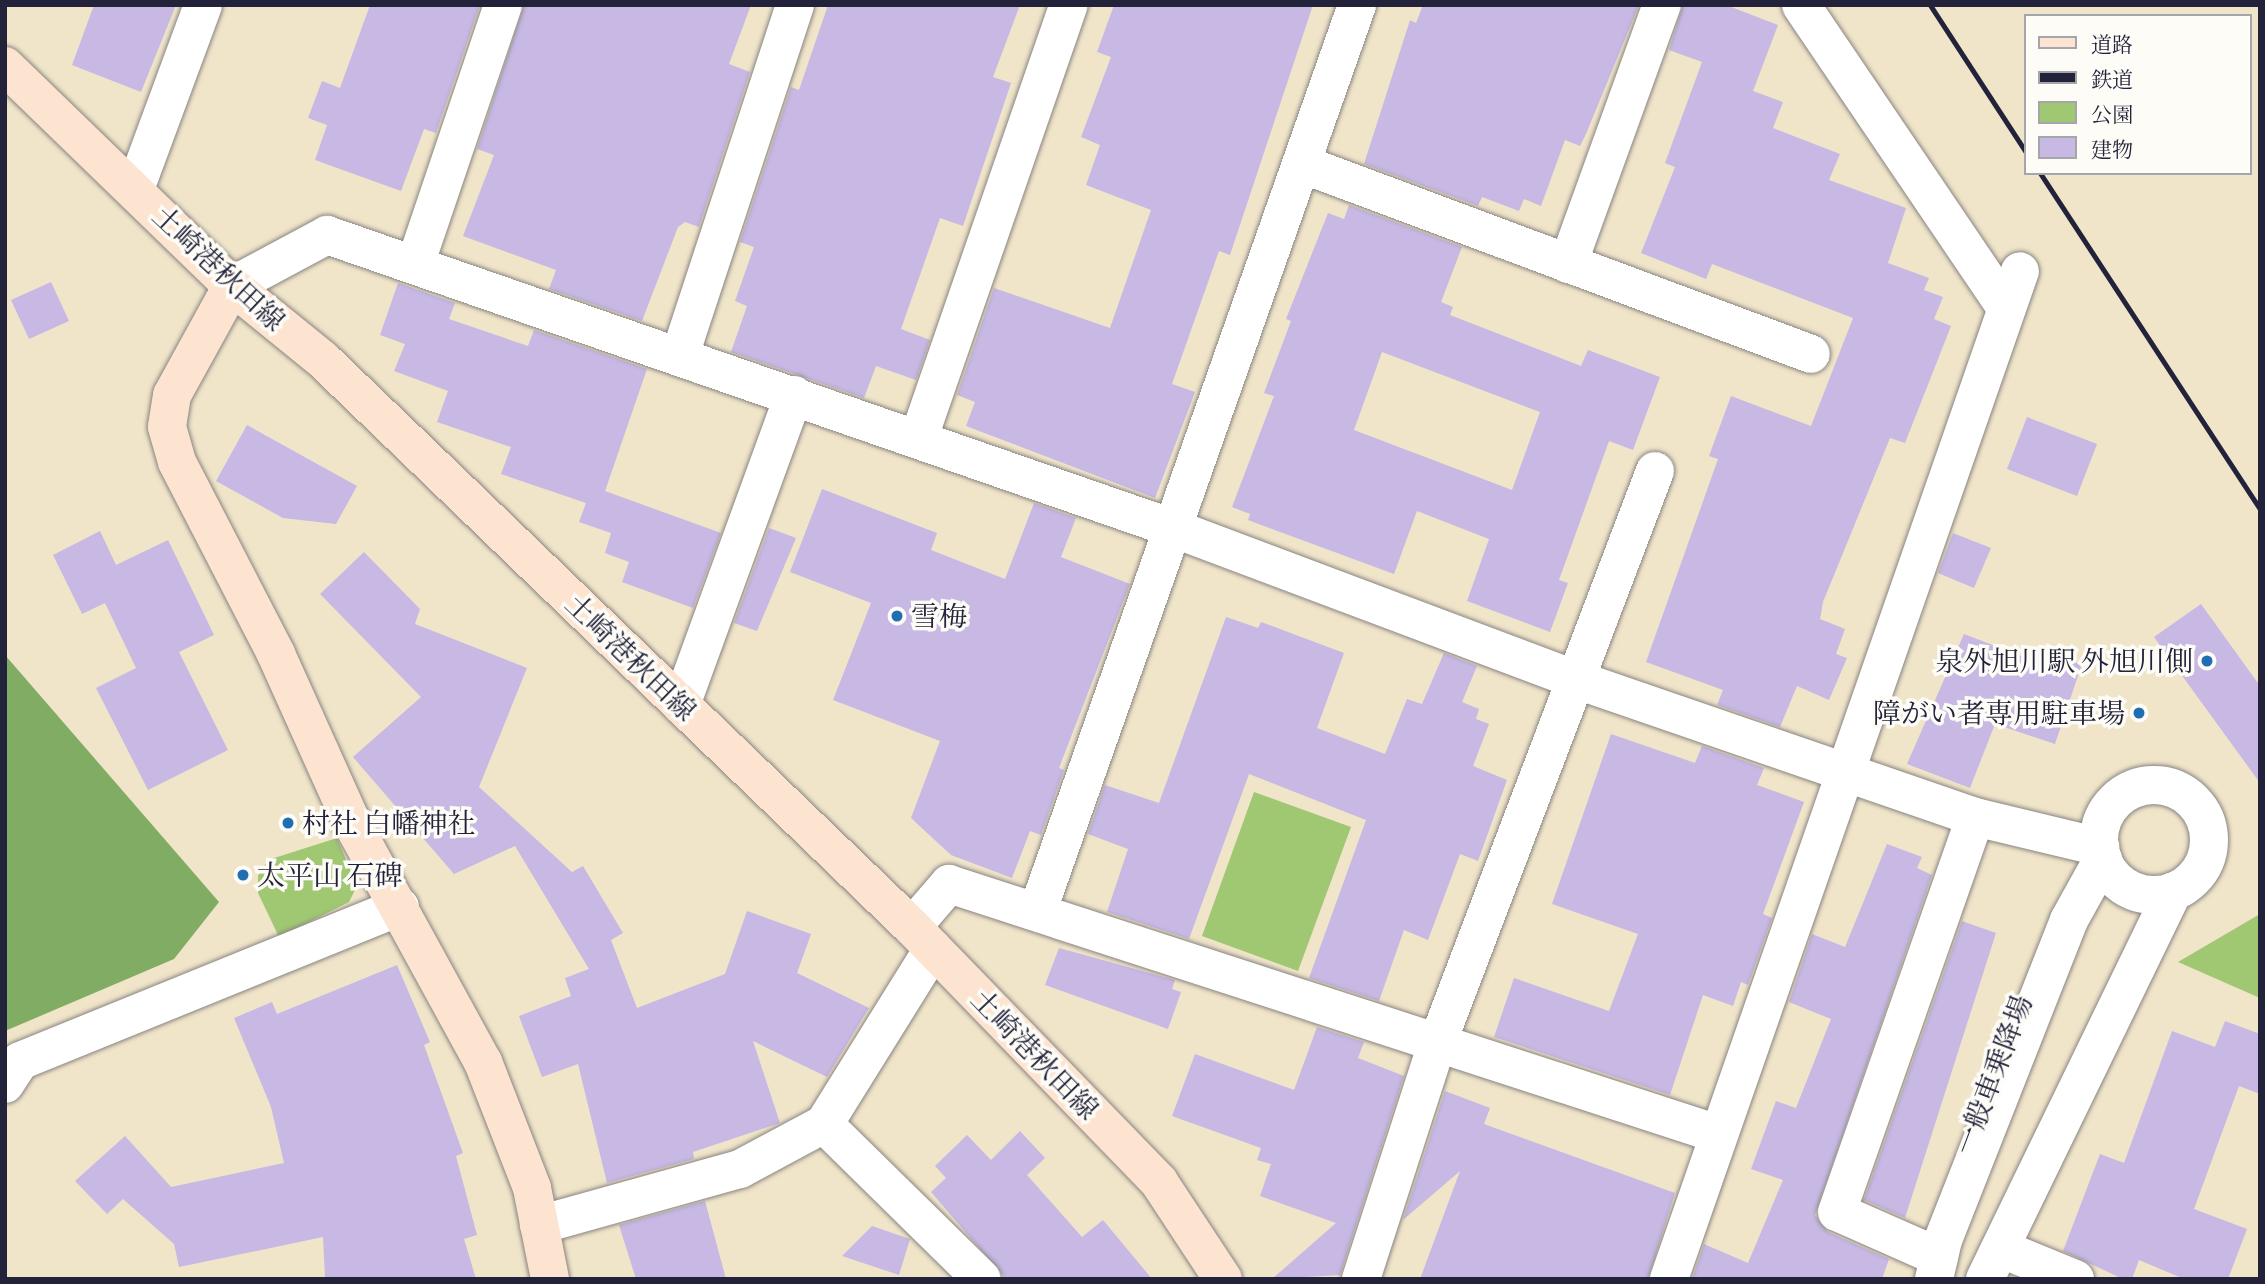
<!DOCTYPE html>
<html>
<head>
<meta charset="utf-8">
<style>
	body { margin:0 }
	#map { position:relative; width:2265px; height:1284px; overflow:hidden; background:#f0e5c9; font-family:"EB Garamond","Noto Serif JP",serif }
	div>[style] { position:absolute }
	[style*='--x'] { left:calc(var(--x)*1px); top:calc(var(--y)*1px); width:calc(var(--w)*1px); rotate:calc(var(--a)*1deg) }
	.green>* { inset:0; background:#a0c772 }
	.forest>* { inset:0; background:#80ac64 }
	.building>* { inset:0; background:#c7b8e4 }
	.roads { filter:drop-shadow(0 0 2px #898482) drop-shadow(0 0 2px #898482) }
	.street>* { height:38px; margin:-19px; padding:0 19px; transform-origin:19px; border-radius:19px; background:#fff }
	.street>.ring { margin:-19px; padding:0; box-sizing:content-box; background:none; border:38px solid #fff; border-radius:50% }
	.secondary>* { height:38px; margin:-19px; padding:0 19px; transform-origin:19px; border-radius:19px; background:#fde4d1 }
	.rail>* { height:5px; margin:-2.5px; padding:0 2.5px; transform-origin:2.5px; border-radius:2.5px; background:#22223b }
	.dots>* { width:19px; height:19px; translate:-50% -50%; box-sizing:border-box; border:4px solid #fdfcf7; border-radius:50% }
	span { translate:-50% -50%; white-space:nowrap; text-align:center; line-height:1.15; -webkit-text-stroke:7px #fdfcf7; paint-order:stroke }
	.street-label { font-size:28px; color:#22223b }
	.poi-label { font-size:28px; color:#22223b }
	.left { translate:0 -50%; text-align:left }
	.right { translate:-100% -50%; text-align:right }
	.frame { position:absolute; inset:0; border:7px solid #22223b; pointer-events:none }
	.legend { position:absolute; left:2024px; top:14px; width:228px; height:161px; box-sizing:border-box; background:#fdfcf7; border:2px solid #a5a5ac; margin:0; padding:9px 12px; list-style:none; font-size:21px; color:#22223b }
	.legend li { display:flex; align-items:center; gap:14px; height:35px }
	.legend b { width:35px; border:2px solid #a5a5ac }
</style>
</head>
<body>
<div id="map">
	<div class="green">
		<div style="clip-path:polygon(1254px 792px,1351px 827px,1298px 971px,1202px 936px)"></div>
		<div style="clip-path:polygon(337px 838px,357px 886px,349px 902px,279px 937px,258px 893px,258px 876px,268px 860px)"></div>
		<div style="clip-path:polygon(2260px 914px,2260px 998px,2178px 962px)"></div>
	</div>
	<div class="forest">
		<div style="clip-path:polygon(5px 655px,219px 902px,174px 959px,5px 1031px)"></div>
	</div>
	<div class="building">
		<div style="clip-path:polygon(94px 5px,176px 5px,141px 92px,72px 65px)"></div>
		<div style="clip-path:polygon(370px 5px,480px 5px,436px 133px,424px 129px,401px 191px,315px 160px,327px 125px,308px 118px,322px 81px,340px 88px)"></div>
		<div style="clip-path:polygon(524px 5px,751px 5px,729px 64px,750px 72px,699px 227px,685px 222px,678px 227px,642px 321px,549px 289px,556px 270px,463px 236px,494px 155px,477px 149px)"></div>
		<div style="clip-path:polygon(828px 5px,1020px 5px,993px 77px,1011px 83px,963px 226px,940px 218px,901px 329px,930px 340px,916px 380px,876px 366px,864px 398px,731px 352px,747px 306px,735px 301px,754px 247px,740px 242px,791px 87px,799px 90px)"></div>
		<div style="clip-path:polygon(1114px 5px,1313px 5px,1230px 255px,1219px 251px,1172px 384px,1195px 392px,1155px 498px,966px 426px,975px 402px,957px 395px,994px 288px,1110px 328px,1151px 210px,1086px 185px,1100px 145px,1081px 137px,1111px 57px,1097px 52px)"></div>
		<div style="clip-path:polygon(1423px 5px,1639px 5px,1586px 134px,1580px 146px,1565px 140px,1541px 206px,1524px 199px,1519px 211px,1482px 197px,1478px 206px,1364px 164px,1410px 20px,1416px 23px)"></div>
		<div style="clip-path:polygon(1683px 5px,1726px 5px,1778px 25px,1753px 91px,1783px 102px,1773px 128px,1840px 154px,1829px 180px,1906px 208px,1888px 263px,1929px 278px,1924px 290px,1943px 297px,1934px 319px,1951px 326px,1905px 443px,1890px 438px,1823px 602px,1820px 619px,1845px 629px,1836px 654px,1847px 658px,1829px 700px,1797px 686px,1780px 727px,1717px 705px,1723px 690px,1646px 662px,1718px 459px,1709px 456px,1731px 396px,1811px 426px,1853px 318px,1712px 264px,1706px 279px,1641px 253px,1675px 167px,1665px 163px,1702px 62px,1669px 50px)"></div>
		<div style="clip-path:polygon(evenodd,1349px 205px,1462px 247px,1441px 302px,1453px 307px,1450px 315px,1581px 366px,1588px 350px,1660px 377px,1633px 450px,1609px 441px,1559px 580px,1568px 583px,1550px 632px,1467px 601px,1489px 539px,1417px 511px,1394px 574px,1248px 520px,1250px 514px,1232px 507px,1274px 396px,1264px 393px,1291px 321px,1286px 319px,1328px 213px,1344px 219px,1349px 205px,1382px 352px,1540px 412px,1512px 490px,1354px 430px,1382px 352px)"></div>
		<div style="clip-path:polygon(51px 282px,69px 321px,29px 339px,11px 300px)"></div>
		<div style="clip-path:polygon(398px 283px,455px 303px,449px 319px,528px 346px,534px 330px,647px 369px,605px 491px,721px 533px,693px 608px,622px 582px,629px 562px,605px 553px,611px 533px,579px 522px,586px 503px,501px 474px,511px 447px,437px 422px,448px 391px,394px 371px,405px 344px,380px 335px)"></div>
		<div style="clip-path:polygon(2027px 417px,2097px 444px,2077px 496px,2007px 469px)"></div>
		<div style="clip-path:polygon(247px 425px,357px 486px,336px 524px,283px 518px,216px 481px)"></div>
		<div style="clip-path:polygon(822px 489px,937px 533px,931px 550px,1005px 579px,1034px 503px,1076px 518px,1061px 557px,1130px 584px,1059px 768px,1064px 770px,1041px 835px,1030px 831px,1012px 878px,951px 855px,911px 818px,940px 741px,833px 700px,871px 603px,790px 572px)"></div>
		<div style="clip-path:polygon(769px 528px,796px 538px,757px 631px,734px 623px)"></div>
		<div style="clip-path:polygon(100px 531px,116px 565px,168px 540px,214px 635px,179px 652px,228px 750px,148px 790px,96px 688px,136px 668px,105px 603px,82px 614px,53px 555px)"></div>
		<div style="clip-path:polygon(1953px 533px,1991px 548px,1974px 588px,1938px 573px)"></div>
		<div style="clip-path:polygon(364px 552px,420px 609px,415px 624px,527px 668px,479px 787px,572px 872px,583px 866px,623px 933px,611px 940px,637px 1008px,725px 974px,747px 911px,811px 934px,797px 973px,869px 1008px,827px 1077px,753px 1041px,780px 1123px,693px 1152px,694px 1159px,607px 1183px,578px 1064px,542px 1077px,519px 1016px,571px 996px,565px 978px,589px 969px,515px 846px,454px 874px,353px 757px,421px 697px,320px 594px)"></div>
		<div style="clip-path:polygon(2201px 604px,2260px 686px,2260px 783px,2154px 637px)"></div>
		<div style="clip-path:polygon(1226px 617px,1258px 628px,1261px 622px,1344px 653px,1317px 728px,1385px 754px,1407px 699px,1422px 704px,1444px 653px,1477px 666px,1462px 702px,1479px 709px,1476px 719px,1489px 724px,1473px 766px,1507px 780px,1478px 861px,1460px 854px,1428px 940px,1404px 930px,1379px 1001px,1309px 978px,1366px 820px,1249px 774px,1189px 939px,1107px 912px,1128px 849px,1088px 834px,1105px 785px,1159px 803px)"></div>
		<div style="clip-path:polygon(1964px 634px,2034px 661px,2038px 649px,2082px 664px,2055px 744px,1995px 724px,1970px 788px,1907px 764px)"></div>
		<div style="clip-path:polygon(1611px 734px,1695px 763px,1702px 746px,1764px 768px,1757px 785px,1804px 802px,1763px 914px,1772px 918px,1748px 985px,1741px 982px,1733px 1006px,1703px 995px,1670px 1095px,1494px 1037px,1514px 978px,1609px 1011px,1638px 934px,1552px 904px)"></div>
		<div style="clip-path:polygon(1887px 844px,1922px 857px,1917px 868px,1932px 875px,1815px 1215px,1828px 1232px,1889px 1259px,1882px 1279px,1692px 1279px,1704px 1244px,1748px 1263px,1783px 1180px,1751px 1169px,1776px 1101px,1796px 1108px,1831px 1019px,1789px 1002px,1812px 934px,1845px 947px)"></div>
		<div style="clip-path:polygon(1962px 921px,1996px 933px,1905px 1218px,1864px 1200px)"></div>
		<div style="clip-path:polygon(1059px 948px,1175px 980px,1172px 989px,1181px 992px,1168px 1029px,1045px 985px)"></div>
		<div style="clip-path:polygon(397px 965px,430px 1042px,424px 1045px,463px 1153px,456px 1156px,477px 1235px,464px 1239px,476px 1279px,325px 1278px,323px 1237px,179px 1267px,174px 1244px,123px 1199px,107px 1214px,75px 1181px,125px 1136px,171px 1187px,284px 1163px,271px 1107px,234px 1018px,272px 1002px,277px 1014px)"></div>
		<div style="clip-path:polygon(2225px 1021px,2260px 1034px,2260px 1094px,2239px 1086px,2194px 1209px,2247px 1229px,2228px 1279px,2184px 1279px,2139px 1260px,2132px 1279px,2123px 1279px,2063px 1251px,2100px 1154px,2124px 1163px,2172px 1031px,2215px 1047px)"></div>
		<div style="clip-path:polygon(1317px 1027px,1364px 1042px,1358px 1058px,1404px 1076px,1340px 1275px,1272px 1279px,1336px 1223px,1260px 1196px,1271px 1164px,1257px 1160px,1261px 1148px,1172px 1116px,1195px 1054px,1294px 1090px)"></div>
		<div style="clip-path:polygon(1445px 1091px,1490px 1108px,1484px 1124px,1675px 1193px,1648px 1279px,1420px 1279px,1460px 1171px,1403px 1220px)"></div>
		<div style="clip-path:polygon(1020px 1131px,1045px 1158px,1027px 1175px,1082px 1237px,1103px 1220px,1152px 1279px,1006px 1279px,931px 1192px,946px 1178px,935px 1166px,967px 1135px,991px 1160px)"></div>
		<div style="clip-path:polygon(705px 1201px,726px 1279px,636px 1279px,619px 1225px)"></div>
		<div style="clip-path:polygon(872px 1226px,910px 1239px,899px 1275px,842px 1256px)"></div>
	</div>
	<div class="roads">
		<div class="street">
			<div style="--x:1801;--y:5;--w:366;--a:55.9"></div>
			<div style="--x:1302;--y:164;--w:543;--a:20.47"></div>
			<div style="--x:135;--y:189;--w:196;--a:-69.7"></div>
			<div style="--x:1568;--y:264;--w:276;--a:-70.1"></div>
			<div style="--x:415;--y:265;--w:274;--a:-71.3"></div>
			<div style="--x:232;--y:286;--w:108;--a:-28.2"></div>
			<div style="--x:327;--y:235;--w:898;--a:19.12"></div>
			<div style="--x:1175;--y:529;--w:433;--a:20.6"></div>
			<div style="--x:1580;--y:681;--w:418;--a:19"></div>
			<div style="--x:1975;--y:817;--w:129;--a:13.5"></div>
			<div style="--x:680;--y:355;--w:368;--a:-71.8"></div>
			<div style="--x:919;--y:437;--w:457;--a:-70.9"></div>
			<div style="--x:681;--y:705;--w:330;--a:-70"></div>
			<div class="ring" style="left:2099px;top:785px;width:72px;height:72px"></div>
			<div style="--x:1038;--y:910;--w:960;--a:-70.58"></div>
			<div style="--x:912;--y:927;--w:57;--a:-49.3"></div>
			<div style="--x:949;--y:884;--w:809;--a:18.01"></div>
			<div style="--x:933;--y:949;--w:206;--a:121.9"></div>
			<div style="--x:824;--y:1124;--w:221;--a:44.5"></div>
			<div style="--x:5;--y:1084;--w:27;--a:-57"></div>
			<div style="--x:20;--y:1061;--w:410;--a:-22.1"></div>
			<div style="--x:539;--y:1225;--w:209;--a:-15.6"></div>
			<div style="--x:740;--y:1169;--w:95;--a:-28.2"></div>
			<div style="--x:2002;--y:1249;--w:79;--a:22.3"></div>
			<div style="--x:1939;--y:1257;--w:111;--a:-156.2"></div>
			<div style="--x:1837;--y:1212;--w:418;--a:-70.7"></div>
			<div style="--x:1361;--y:1279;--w:247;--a:-72.1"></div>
			<div style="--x:1437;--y:1044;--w:613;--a:-69.17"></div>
			<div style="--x:1669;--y:1279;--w:1067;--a:-70.8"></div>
			<div style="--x:1934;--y:1279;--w:40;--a:-77"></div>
			<div style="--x:1943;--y:1240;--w:344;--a:-68.5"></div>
			<div style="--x:2069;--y:920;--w:70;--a:-60.9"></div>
			<div style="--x:1985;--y:1279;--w:431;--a:-64.1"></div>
		</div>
		<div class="secondary">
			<div style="--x:5;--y:66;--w:316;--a:44.1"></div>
			<div style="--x:232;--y:286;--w:117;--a:39.1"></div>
			<div style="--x:323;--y:360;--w:818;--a:43.91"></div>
			<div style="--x:912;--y:927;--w:355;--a:45.9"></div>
			<div style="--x:1159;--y:1182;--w:116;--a:56.6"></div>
			<div style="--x:232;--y:286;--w:124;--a:118.8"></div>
			<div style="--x:172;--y:395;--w:32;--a:99"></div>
			<div style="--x:167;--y:427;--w:36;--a:74"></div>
			<div style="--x:177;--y:462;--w:216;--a:62.7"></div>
			<div style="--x:276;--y:654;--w:185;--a:65.8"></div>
			<div style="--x:352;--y:823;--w:273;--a:61.3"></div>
			<div style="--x:483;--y:1062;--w:135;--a:68.7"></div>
			<div style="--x:532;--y:1188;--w:93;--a:78.8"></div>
		</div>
	</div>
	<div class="rail">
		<div style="--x:1930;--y:5;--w:174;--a:56.9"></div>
		<div style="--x:2040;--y:173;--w:402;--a:56.8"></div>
	</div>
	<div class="dots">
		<div style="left:897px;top:616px;background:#1f6fb2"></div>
		<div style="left:2207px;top:661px;background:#1f6fb2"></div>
		<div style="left:2139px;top:713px;background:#1f6fb2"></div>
		<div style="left:288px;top:823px;background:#1f6fb2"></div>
		<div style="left:243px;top:875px;background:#1f6fb2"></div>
	</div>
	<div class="street-label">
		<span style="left:219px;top:268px;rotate:43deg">土崎港秋田線</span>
		<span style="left:631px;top:657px;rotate:44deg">土崎港秋田線</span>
		<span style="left:1035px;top:1054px;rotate:46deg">土崎港秋田線</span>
		<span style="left:1993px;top:1075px;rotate:-69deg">一般車乗降場</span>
	</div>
	<div class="poi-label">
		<span class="left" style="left:911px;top:616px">雪梅</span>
		<span class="right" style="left:2193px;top:661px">泉外旭川駅 外旭川側</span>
		<span class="right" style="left:2125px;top:713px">障がい者専用駐車場</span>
		<span class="left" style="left:302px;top:823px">村社 白幡神社</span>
		<span class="left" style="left:257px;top:875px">太平山 石碑</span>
	</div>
	<div class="frame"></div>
	<ul class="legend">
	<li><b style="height:9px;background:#fde4d1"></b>道路</li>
	<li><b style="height:9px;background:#22223b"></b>鉄道</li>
	<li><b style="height:19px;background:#a0c772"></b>公園</li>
	<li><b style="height:19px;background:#c7b8e4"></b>建物</li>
	</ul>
</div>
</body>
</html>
